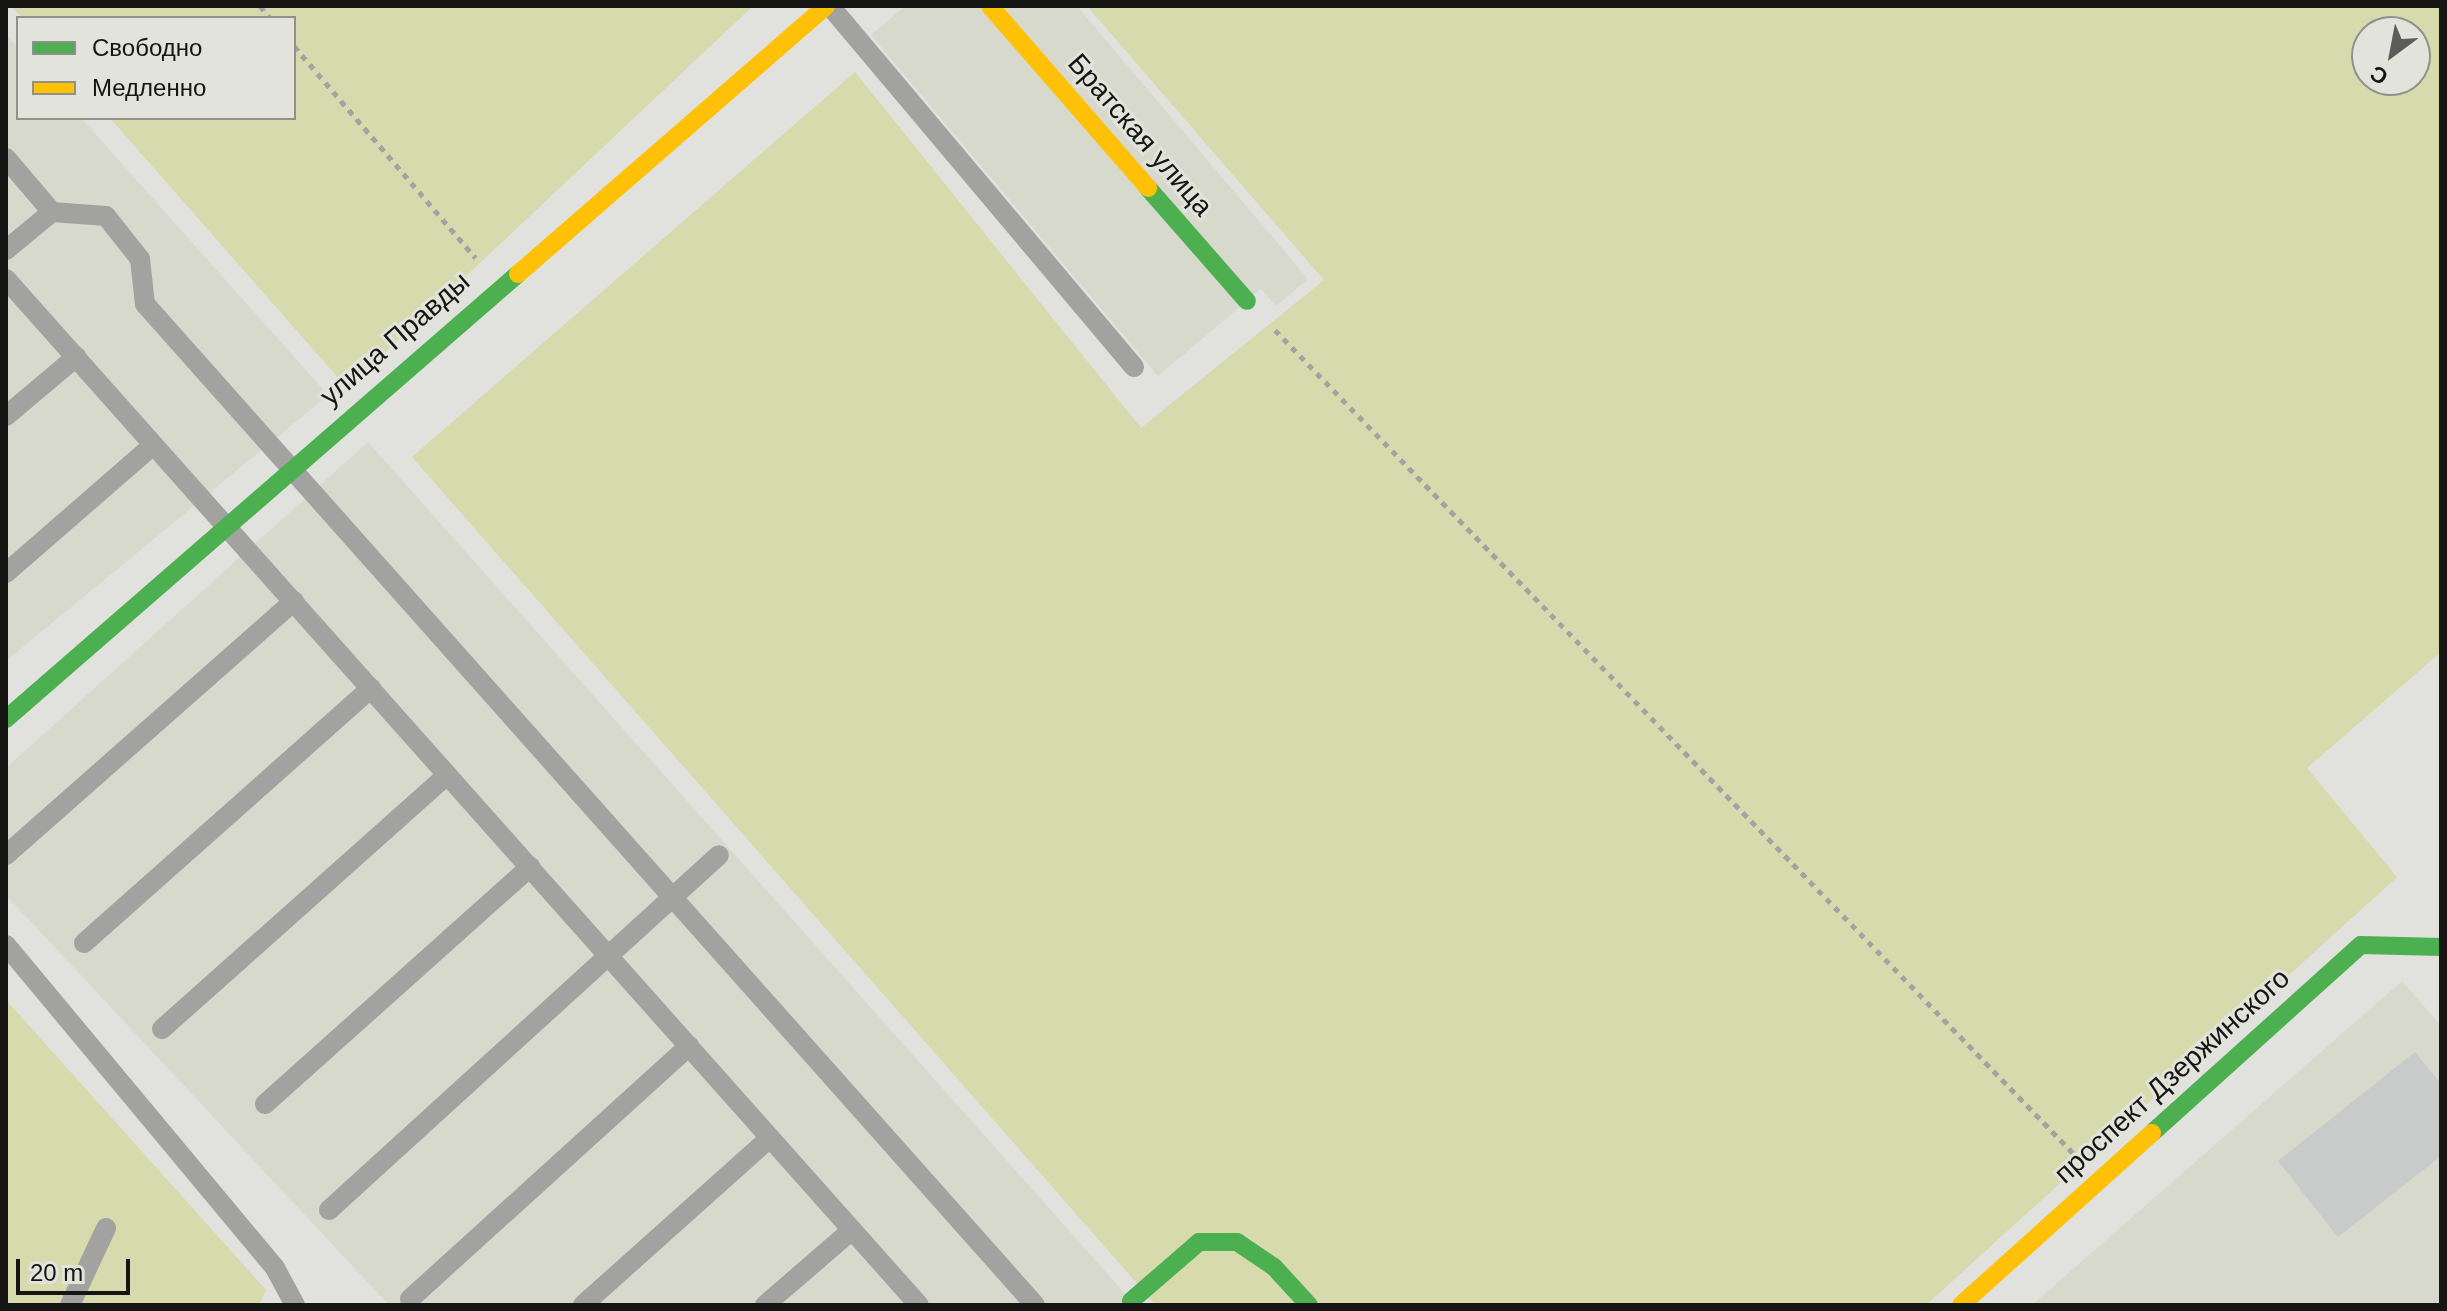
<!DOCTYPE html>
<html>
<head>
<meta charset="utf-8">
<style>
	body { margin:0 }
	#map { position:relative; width:2447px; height:1311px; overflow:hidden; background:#e1e1dd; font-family:Arial,sans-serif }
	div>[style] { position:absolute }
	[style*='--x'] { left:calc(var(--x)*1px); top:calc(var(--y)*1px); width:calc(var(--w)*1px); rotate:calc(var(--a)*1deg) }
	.built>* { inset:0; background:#d7d9cd }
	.green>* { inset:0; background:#d6daac }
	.building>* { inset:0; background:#c9caca }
	.path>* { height:5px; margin-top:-2.5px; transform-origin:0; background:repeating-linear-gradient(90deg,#a3a3a1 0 6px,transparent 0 12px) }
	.lane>* { height:20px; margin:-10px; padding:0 10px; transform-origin:10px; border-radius:10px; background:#a2a2a1 }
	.fast>* { height:18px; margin:-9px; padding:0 9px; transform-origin:9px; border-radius:9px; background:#4caf50 }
	.slow>* { height:18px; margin:-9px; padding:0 9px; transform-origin:9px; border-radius:9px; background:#ffc107 }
	span { translate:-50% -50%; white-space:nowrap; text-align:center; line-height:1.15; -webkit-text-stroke:6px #e2e3db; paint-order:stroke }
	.street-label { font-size:28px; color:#151613 }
	.frame { position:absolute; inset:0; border:8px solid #151613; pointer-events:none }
	.legend { position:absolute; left:16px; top:16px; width:280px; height:104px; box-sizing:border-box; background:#e2e3db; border:2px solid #90918b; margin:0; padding:10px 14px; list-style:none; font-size:24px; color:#151613 }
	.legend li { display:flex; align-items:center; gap:16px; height:40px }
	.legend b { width:40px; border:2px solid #90918b }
	.north { position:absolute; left:2351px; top:16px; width:80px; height:80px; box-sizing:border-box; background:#e2e3db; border:2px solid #90918b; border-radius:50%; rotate:212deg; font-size:22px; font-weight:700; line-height:32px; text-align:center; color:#151613 }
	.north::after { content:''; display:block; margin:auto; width:28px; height:36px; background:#5c5d5a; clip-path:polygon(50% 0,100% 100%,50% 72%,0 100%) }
	.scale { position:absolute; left:16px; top:1259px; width:114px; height:36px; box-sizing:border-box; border:4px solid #151613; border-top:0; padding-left:10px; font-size:24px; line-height:28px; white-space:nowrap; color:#151613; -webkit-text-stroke:6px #e2e3db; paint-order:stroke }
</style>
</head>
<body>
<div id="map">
	<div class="built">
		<div style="clip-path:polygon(905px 6px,1077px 6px,1308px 279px,1276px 306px,1261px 289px,1158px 376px,871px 35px)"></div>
		<div style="clip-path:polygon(6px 34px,18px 48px,18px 118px,81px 118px,328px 395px,6px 661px)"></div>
		<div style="clip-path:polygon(368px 442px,1135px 1305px,389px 1305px,6px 895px,6px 768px)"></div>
		<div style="clip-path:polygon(2402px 981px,2441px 1026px,2441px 1305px,2032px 1305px)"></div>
	</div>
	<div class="green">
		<div style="clip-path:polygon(11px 6px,753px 6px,347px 388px,110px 118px,294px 118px,294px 18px,22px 18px)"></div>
		<div style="clip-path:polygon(evenodd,1087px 6px,2441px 6px,2441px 652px,2307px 768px,2397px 877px,1926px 1305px,1156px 1305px,412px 457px,855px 72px,1141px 428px,1324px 280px,1087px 6px,2367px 32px,2415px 32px,2415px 80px,2367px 80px,2367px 32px)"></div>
		<div style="clip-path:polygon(6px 1000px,266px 1290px,259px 1305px,6px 1305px)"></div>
	</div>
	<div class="building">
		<div style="clip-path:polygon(2415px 1052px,2441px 1084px,2441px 1156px,2338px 1237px,2278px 1161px)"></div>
	</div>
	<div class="path">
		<div style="--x:260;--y:6;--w:16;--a:50"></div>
		<div style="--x:294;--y:46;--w:279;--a:49.4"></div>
		<div style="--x:1275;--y:330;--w:1146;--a:45.88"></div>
	</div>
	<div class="lane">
		<div style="--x:830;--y:6;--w:472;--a:49.9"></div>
		<div style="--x:6;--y:158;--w:71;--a:49.6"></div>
		<div style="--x:52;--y:212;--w:54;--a:4.2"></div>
		<div style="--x:106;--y:216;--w:55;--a:51.7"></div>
		<div style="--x:140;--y:259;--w:45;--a:83.7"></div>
		<div style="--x:145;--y:304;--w:1339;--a:48.36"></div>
		<div style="--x:6;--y:250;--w:60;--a:-39.6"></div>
		<div style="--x:6;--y:279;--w:1373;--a:48.34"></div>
		<div style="--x:6;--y:416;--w:92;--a:-40.1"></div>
		<div style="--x:6;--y:573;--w:195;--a:-41"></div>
		<div style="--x:6;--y:855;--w:384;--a:-41.4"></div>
		<div style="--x:84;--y:943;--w:384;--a:-41.6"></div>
		<div style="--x:6;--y:945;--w:420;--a:50.2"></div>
		<div style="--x:275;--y:1268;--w:42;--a:61.6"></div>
		<div style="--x:162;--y:1029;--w:382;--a:-41.7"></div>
		<div style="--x:265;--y:1104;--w:356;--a:-41.8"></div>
		<div style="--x:329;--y:1210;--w:527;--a:-42.31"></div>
		<div style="--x:410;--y:1299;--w:377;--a:-42.2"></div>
		<div style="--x:70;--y:1305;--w:85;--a:-64.9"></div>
		<div style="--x:583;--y:1305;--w:251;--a:-41.8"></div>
		<div style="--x:765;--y:1305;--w:115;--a:-40.8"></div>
	</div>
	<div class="fast">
		<div style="--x:1148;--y:188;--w:150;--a:48.8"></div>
		<div style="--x:6;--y:719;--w:678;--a:-41"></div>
		<div style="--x:2152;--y:1133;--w:281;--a:-42"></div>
		<div style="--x:2361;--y:945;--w:80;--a:1.4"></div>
		<div style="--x:1131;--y:1301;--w:90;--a:-40.9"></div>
		<div style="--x:1199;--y:1242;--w:38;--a:0"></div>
		<div style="--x:1237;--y:1242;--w:45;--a:34"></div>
		<div style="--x:1274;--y:1267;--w:52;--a:47.4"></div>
	</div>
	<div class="slow">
		<div style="--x:990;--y:6;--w:241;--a:49"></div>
		<div style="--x:518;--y:274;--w:408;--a:-41"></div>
		<div style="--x:1961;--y:1305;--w:257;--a:-42"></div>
	</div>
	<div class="street-label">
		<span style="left:1140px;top:135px;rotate:49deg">Братская улица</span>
		<span style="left:395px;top:339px;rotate:-41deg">улица Правды</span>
		<span style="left:2172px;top:1076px;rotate:-42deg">проспект Дзержинского</span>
	</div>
	<div class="frame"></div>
	<ul class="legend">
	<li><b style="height:10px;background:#4caf50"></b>Свободно</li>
	<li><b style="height:10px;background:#ffc107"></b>Медленно</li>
	</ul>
	<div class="north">С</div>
	<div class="scale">20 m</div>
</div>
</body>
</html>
